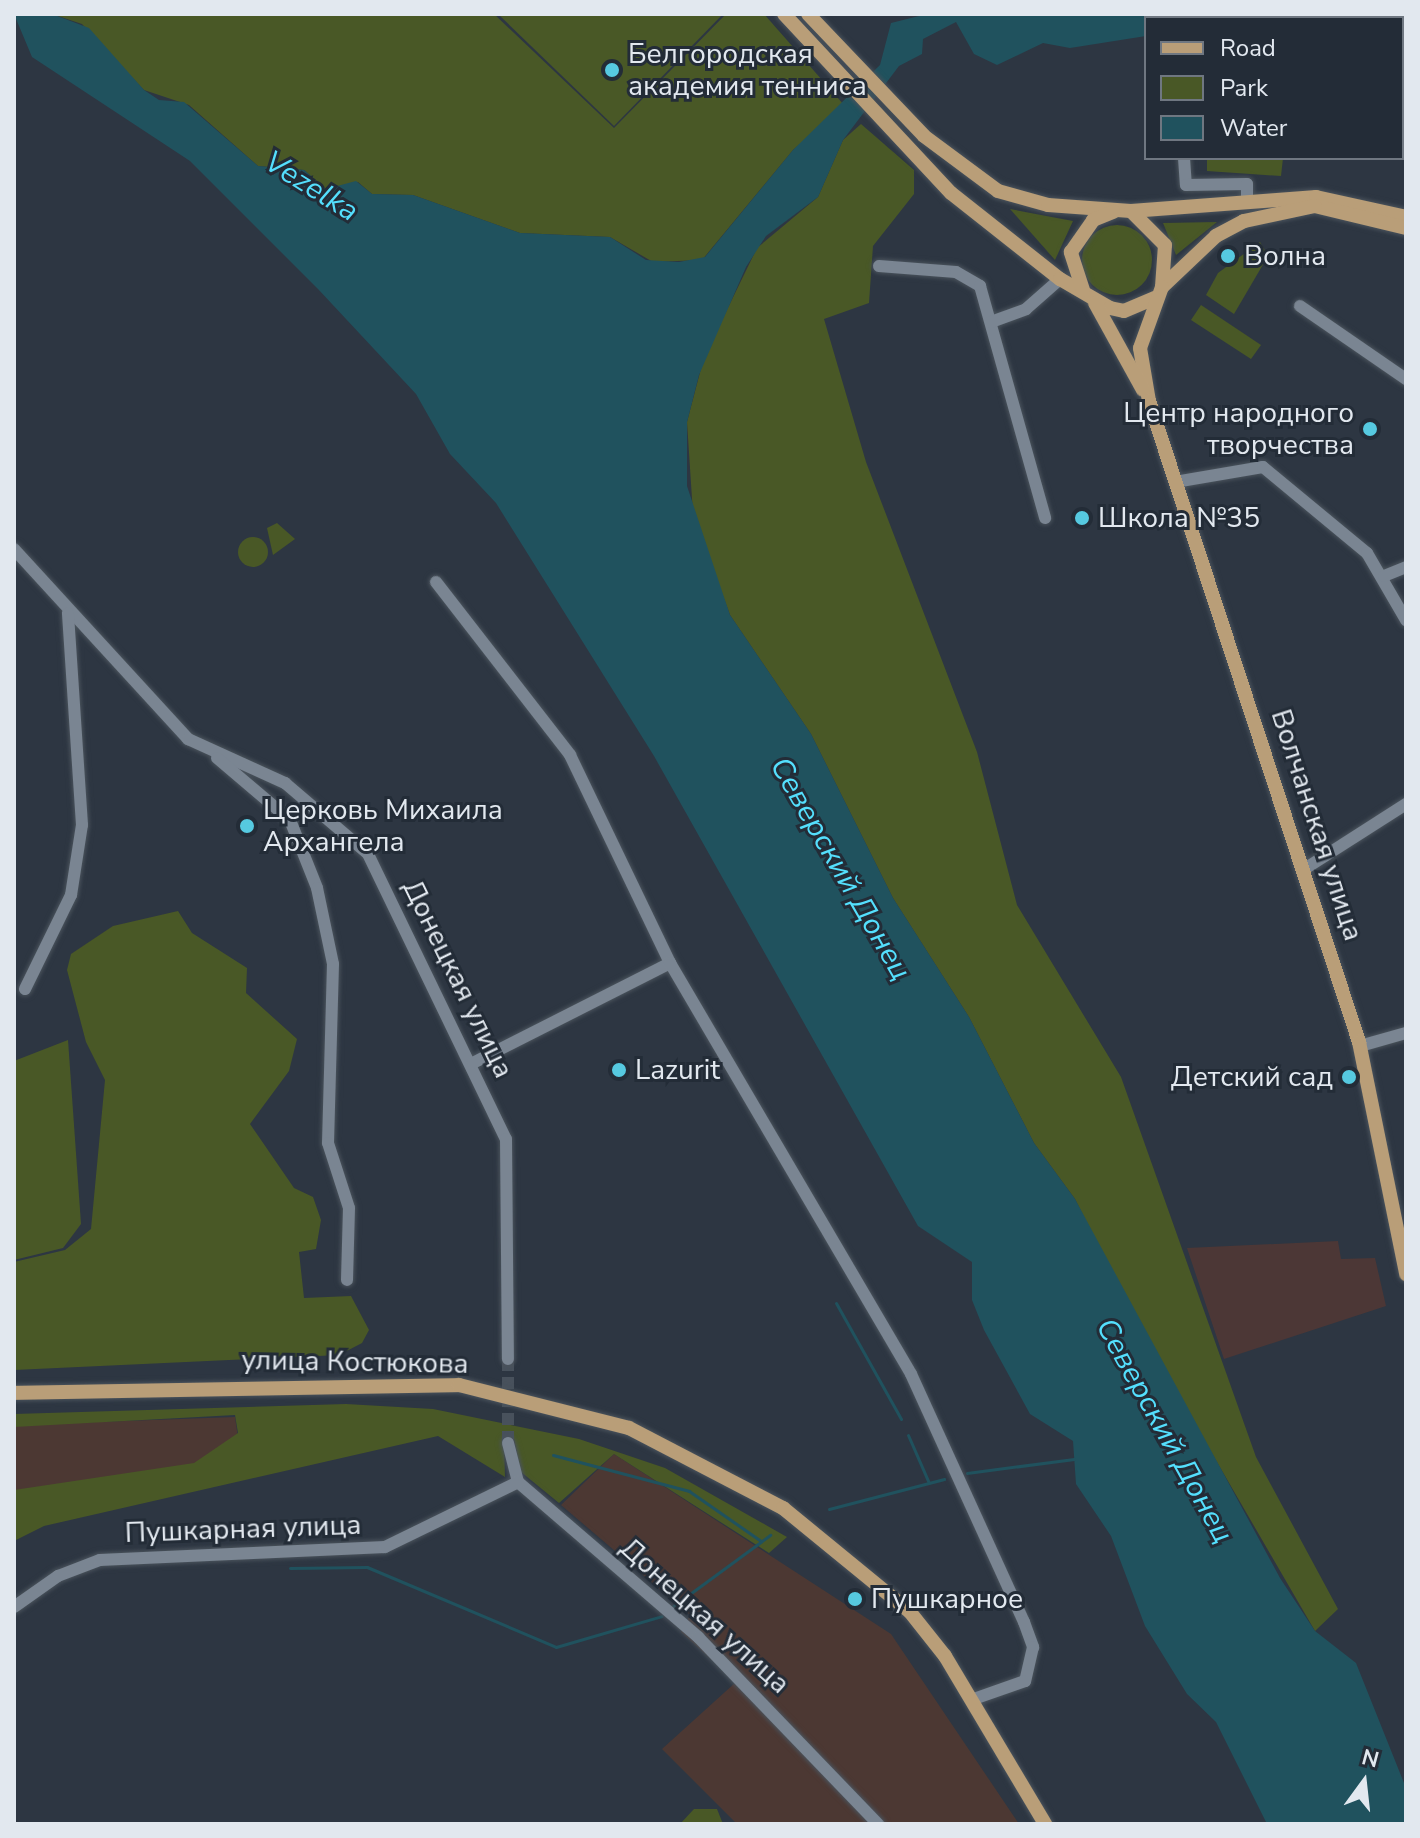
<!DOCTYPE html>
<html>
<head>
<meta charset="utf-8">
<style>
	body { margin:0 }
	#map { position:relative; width:1420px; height:1838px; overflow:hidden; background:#2d3642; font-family:"Nunito Sans",sans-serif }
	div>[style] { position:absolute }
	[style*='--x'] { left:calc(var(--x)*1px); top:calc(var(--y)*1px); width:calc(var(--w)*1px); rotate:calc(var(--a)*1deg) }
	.commercial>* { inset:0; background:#4c3736 }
	.industrial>* { inset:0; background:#4c3833 }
	.green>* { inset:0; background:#495826 }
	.round { border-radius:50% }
	.water>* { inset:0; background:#20525e }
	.stream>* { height:3px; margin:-1.5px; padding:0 1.5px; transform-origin:1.5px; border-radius:1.5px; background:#20525e }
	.minor-tunnel>* { height:12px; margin-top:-6px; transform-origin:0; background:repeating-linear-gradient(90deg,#48515c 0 12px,transparent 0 18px) }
	.roads { filter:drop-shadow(0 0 2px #4a535c) drop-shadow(0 0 2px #4a535c) }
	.minor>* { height:12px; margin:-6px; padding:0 6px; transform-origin:6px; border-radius:6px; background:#7a8592 }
	.major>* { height:14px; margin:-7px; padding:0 7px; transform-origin:7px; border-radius:7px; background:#b99e78 }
	.dots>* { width:22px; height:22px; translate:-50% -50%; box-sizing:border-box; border:4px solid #232c37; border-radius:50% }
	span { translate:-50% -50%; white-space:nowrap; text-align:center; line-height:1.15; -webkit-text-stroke:6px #232c37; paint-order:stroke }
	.poi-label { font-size:28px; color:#e2e8ef }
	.left { translate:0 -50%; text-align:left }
	.right { translate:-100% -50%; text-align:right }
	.street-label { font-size:28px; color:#e2e8ef }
	.water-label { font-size:30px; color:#54dffd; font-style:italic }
	.frame { position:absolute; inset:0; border:16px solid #e2e8ef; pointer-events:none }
	.legend { position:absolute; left:1144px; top:16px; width:260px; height:144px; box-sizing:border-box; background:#232c37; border:2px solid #6f7781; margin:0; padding:10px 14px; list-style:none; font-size:24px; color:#e2e8ef }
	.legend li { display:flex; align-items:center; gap:16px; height:40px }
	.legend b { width:40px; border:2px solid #6f7781 }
	.north { position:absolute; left:1324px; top:1742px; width:80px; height:80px; -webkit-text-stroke:6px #232c37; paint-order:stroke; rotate:15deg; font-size:22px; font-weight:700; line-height:32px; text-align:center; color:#e2e8ef }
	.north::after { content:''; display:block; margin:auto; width:28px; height:36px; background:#e2e8ef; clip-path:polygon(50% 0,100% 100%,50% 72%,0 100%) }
</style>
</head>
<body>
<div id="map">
	<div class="commercial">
		<div style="clip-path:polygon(1338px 1241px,1341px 1259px,1375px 1258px,1386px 1306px,1224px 1359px,1187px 1248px)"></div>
	</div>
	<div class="industrial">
		<div style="clip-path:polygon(235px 1417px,238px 1438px,219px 1461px,14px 1499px,14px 1425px)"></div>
		<div style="clip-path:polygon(614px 1454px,891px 1634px,1019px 1824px,737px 1824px,662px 1749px,736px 1682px,681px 1632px,690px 1615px,561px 1505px)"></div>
	</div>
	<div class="green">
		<div style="clip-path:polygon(52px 14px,494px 14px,614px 128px,726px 14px,764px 14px,844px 105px,793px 150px,702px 260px,653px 262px,610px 237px,520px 233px,413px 195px,372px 194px,358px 182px,326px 189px,304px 170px,258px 166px,189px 105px,144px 90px,82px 24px)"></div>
		<div style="clip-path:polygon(498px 14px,723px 14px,614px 126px)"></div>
		<div style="clip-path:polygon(861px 124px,914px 170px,914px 194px,873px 246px,869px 303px,824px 319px,866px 462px,977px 752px,1017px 905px,1121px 1077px,1256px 1457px,1338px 1609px,1315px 1631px,1142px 1333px,1075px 1199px,1034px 1143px,969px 1017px,893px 898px,811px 734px,730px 615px,693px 514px,687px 422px,704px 357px,757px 248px,818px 197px,843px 140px)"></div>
		<div style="clip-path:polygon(1207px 158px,1283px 158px,1281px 176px,1207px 171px)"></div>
		<div style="clip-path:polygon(1010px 209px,1073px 221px,1055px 260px)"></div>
		<div style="clip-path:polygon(1217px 222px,1176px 255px,1163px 223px)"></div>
		<div class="round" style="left:1082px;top:225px;width:70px;height:70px"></div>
		<div style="clip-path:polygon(1260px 242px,1268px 256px,1234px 314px,1206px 295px,1218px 273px)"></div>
		<div style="clip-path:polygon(1201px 305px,1261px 345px,1251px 359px,1191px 320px)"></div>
		<div style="clip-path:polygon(277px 523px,295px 539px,273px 555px,267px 528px)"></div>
		<div class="round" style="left:238px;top:537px;width:30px;height:30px"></div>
		<div style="clip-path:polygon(178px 911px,192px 933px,247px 968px,246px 993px,297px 1039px,289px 1071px,250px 1124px,294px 1188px,313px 1197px,321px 1220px,316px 1249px,299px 1252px,304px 1298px,351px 1296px,369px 1330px,362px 1343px,339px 1355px,14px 1370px,14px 1262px,65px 1250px,91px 1229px,105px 1080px,86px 1042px,67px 970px,71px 954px,113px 926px)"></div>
		<div style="clip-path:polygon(68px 1040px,81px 1224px,63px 1248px,14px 1260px,14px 1061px)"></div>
		<div style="clip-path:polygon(346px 1404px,433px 1409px,579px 1439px,665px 1468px,787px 1537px,769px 1553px,614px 1454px,559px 1503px,521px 1472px,514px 1439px,504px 1440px,505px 1477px,438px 1436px,44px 1526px,14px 1541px,14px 1490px,194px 1463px,238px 1433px,235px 1415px,14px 1427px,14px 1414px)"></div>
		<div style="clip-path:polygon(694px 1809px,717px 1809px,723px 1824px,680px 1824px)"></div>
	</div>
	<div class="water">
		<div style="clip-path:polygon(14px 14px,52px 14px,89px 28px,144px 90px,159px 100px,184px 102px,258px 166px,304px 170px,326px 189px,356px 181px,372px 194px,413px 195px,520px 233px,610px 237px,646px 260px,679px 262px,705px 257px,793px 150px,880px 65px,891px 23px,927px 14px,1228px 14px,1146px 18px,1146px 36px,1070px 48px,1043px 43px,997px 65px,974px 54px,956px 22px,923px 39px,922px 54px,899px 66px,843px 140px,818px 197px,766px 236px,746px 267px,699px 375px,687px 422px,687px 486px,730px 615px,811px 734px,893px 898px,969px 1017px,1034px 1143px,1075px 1199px,1280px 1578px,1315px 1631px,1356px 1663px,1406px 1788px,1406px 1824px,1267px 1824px,1216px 1722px,1187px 1694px,1145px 1626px,1111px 1536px,1076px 1484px,1073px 1441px,1030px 1414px,984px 1330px,972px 1300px,972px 1262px,918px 1226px,654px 756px,496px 503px,450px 454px,416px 394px,318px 289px,190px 161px,32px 57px)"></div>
	</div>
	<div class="stream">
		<div style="--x:836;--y:1303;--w:133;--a:60.7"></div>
		<div style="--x:908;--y:1435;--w:52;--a:66.4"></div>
		<div style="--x:553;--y:1455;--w:141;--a:14.8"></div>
		<div style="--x:689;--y:1491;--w:88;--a:34.8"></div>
		<div style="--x:967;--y:1473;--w:108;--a:-7.5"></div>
		<div style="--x:829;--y:1509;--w:119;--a:-14.6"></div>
		<div style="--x:290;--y:1568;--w:77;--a:-0.7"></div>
		<div style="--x:367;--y:1567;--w:205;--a:22.9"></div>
		<div style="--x:556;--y:1647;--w:110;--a:-16.3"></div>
		<div style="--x:672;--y:1607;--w:122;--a:-36.3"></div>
	</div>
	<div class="minor-tunnel">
		<div style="--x:508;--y:1443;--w:84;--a:-90"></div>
	</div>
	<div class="roads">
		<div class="minor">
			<div style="--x:1311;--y:18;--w:9;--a:-27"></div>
			<div style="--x:1184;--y:158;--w:27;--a:86"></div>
			<div style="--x:1186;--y:185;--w:61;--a:-0.9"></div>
			<div style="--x:1247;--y:184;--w:18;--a:90"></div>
			<div style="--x:879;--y:266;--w:77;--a:4.5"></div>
			<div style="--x:956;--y:272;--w:28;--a:30"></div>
			<div style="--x:980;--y:286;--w:241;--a:74.3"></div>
			<div style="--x:1300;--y:306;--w:129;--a:34.6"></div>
			<div style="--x:991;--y:322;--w:37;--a:-20"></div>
			<div style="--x:1026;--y:309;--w:45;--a:-41.4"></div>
			<div style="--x:1175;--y:482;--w:89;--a:-9.7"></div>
			<div style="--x:1263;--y:467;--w:135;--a:39.6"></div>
			<div style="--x:1367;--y:553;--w:78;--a:59.8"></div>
			<div style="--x:14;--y:549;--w:258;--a:47.5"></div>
			<div style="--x:188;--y:739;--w:107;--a:24.4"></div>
			<div style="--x:285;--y:783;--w:109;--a:40.5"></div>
			<div style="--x:368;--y:854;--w:317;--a:64.2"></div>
			<div style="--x:506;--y:1139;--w:220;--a:89.5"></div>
			<div style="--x:1384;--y:576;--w:24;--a:-22"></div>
			<div style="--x:436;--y:582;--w:219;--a:52.2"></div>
			<div style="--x:570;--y:755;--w:231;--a:64.3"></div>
			<div style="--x:217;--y:758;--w:96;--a:40.3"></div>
			<div style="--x:290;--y:820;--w:73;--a:68.3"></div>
			<div style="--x:317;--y:888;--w:78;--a:78.1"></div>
			<div style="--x:333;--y:964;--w:179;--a:91.6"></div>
			<div style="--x:328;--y:1143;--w:68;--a:72.1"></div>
			<div style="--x:349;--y:1208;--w:72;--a:91.6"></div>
			<div style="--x:1306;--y:868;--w:119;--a:-32.6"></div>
			<div style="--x:25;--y:989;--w:105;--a:-63.9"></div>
			<div style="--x:71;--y:895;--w:71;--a:-81.1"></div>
			<div style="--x:82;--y:825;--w:212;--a:-93.8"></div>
			<div style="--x:1360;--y:1046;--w:48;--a:-15.8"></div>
			<div style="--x:473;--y:1063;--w:221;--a:-26.9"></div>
			<div style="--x:670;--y:963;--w:476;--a:59.6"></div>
			<div style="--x:911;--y:1374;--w:273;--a:65.5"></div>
			<div style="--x:1024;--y:1622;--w:27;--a:70"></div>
			<div style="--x:1033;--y:1647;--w:35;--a:103"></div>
			<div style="--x:1025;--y:1681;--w:57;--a:160.6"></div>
			<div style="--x:508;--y:1443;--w:40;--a:75.6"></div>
			<div style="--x:518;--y:1482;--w:238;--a:40.7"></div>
			<div style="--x:698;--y:1637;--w:260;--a:46.1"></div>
			<div style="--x:14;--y:1607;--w:54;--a:-35.2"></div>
			<div style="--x:58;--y:1576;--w:45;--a:-20.9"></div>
			<div style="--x:100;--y:1560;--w:285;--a:-2.6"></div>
			<div style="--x:385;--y:1547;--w:148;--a:-26"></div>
		</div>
		<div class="major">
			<div style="--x:784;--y:14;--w:245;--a:47"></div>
			<div style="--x:951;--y:193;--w:139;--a:38.3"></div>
			<div style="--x:1060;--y:279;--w:58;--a:30.1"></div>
			<div style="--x:1110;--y:308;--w:14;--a:12"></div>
			<div style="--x:1124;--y:311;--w:34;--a:-23"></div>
			<div style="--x:808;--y:14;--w:168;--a:46.4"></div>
			<div style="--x:924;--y:136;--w:92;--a:36.6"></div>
			<div style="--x:998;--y:191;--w:52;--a:15.6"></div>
			<div style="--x:1048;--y:205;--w:83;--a:4.1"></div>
			<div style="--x:1131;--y:211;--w:186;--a:-4.3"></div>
			<div style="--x:1316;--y:197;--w:92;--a:12.5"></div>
			<div style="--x:1131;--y:211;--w:48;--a:45"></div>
			<div style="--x:1165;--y:245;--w:42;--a:94.1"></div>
			<div style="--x:1406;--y:228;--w:94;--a:-166.4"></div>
			<div style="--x:1315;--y:206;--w:73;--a:168.1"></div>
			<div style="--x:1244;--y:221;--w:32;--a:152"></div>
			<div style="--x:1216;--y:236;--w:74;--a:136.6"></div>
			<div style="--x:1162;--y:287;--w:65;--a:109.8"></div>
			<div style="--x:1140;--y:348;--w:54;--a:80.4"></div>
			<div style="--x:1149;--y:401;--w:675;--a:71.86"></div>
			<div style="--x:1359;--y:1042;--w:237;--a:78.5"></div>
			<div style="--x:1083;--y:290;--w:40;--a:-108"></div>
			<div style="--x:1071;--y:252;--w:39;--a:-55"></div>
			<div style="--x:1093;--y:220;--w:22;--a:-22"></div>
			<div style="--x:1095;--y:303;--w:99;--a:61.1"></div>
			<div style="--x:14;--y:1393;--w:445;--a:-1"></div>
			<div style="--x:459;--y:1385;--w:175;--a:14.2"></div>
			<div style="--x:629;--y:1428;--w:174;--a:27.5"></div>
			<div style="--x:783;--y:1508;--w:164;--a:39.3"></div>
			<div style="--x:910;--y:1612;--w:56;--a:51.5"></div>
			<div style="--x:945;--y:1656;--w:196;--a:59.2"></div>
		</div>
	</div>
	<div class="dots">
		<div style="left:612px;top:70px;background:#56c9e0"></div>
		<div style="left:1228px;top:256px;background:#56c9e0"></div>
		<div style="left:1370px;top:429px;background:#56c9e0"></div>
		<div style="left:1082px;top:518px;background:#56c9e0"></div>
		<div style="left:247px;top:826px;background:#56c9e0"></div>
		<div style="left:619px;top:1070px;background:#56c9e0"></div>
		<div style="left:1349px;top:1077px;background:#56c9e0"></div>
		<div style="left:855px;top:1599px;background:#56c9e0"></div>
	</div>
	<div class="poi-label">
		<span class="left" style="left:628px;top:70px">Белгородская<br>академия тенниса</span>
		<span class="left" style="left:1244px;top:256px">Волна</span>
		<span class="right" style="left:1354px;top:429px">Центр народного<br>творчества</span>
		<span class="left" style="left:1098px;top:518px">Школа №35</span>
		<span class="left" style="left:263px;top:826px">Церковь Михаила<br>Архангела</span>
		<span class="left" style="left:635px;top:1070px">Lazurit</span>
		<span class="right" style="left:1333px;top:1077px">Детский сад</span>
		<span class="left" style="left:871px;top:1599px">Пушкарное</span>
	</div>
	<div class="street-label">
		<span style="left:1317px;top:825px;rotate:72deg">Волчанская улица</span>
		<span style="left:458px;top:979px;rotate:64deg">Донецкая улица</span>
		<span style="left:355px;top:1362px;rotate:1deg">улица Костюкова</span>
		<span style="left:243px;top:1529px;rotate:-2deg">Пушкарная улица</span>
		<span style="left:705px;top:1616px;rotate:42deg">Донецкая улица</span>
	</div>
	<div class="water-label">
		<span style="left:311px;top:187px;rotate:32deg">Vezelka</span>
		<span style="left:840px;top:869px;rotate:60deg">Северский Донец</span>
		<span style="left:1164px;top:1431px;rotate:61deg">Северский Донец</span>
	</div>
	<div class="frame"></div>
	<ul class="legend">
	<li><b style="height:10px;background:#b99e78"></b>Road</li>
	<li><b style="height:22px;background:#495826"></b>Park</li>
	<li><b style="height:22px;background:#20525e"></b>Water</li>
	</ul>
	<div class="north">N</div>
</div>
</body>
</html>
